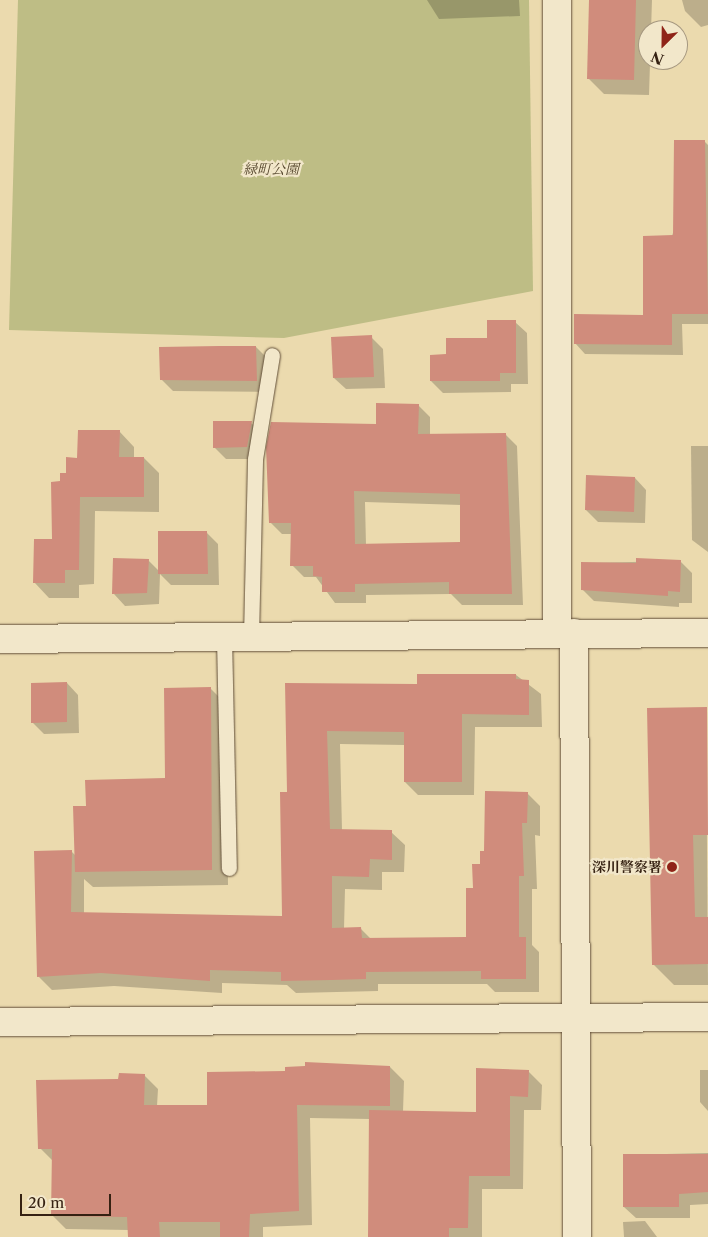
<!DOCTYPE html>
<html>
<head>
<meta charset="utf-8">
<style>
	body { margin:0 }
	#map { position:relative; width:708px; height:1237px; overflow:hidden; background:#ebdaae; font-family:"Libre Caslon Text","Noto Serif JP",serif }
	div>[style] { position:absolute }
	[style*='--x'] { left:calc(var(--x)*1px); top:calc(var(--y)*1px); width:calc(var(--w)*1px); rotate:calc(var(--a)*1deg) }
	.green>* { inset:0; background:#bebd85 }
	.shadow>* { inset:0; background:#0003 }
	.building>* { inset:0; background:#d08c7c }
	.roads { filter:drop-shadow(0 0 1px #624f39) drop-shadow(0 0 1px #624f39) }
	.lane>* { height:15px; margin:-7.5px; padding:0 7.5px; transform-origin:7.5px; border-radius:7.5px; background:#f2e7ca }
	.street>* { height:28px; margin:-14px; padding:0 14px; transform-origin:14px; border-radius:14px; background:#f2e7ca }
	.secondary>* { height:28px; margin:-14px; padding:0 14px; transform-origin:14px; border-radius:14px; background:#f2e7ca }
	.dots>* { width:14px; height:14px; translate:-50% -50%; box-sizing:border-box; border:2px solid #f2e7ca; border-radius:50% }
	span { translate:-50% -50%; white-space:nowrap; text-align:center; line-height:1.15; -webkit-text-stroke:4.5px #f2e7ca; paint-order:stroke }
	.park-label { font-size:14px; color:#57482f; font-style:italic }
	.poi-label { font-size:14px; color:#352112; font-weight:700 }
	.right { translate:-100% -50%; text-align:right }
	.north { position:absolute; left:638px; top:20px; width:50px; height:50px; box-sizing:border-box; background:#f2e7ca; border:1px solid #a69880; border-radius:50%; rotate:203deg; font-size:14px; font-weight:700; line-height:20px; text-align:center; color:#352112 }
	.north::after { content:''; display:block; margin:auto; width:18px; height:22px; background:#8f2418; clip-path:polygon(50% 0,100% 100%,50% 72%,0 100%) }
	.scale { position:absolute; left:20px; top:1194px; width:91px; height:22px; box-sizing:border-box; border:2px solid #352112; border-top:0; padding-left:6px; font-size:15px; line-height:18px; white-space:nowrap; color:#352112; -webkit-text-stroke:4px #f2e7ca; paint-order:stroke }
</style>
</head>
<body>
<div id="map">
	<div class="green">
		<div style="clip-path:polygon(18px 0,529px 0,533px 291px,284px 338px,9px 330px)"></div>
	</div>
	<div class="shadow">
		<div style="clip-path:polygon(427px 0,519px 0,520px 16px,439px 19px)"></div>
		<div style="clip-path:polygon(589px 0,652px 0,649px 95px,604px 94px,589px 79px)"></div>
		<div style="clip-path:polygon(682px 0,708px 0,708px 25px,701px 27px,685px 11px)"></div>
		<div style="clip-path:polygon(704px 141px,708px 145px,708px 324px,682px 324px,683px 355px,585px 354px,575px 343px,645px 316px)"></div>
		<div style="clip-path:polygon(515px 322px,527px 333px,528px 384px,511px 384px,511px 392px,443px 393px,431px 381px,448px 356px,488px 340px)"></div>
		<div style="clip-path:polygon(371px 337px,383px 349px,385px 388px,346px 389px,334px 378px)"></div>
		<div style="clip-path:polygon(256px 347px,268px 359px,268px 392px,173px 391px,161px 379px)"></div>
		<div style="clip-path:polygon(evenodd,418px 405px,430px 417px,430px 435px,505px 434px,517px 446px,523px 605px,462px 605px,451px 594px,366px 595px,366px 603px,335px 603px,316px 577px,304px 577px,292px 565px,292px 534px,282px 534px,270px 522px,377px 425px,418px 405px,365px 502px,461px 505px,461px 543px,366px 545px,365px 502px)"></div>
		<div style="clip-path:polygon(251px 423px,263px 434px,259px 459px,226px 459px,214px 447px)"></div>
		<div style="clip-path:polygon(119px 431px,134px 447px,134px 458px,144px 458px,159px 473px,159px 512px,95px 511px,94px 584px,79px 585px,79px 598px,49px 598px,34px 582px,53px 540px,62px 483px,78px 459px)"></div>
		<div style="clip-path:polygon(691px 446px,708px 446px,708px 552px,692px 540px)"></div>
		<div style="clip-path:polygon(635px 478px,646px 490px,645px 523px,598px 522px,586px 510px)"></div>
		<div style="clip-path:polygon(206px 532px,218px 544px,219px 585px,171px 585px,160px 574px,159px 604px,125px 606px,114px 594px,148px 560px,160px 572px)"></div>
		<div style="clip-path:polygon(680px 561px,692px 573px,692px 603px,679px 603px,679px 607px,594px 601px,582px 589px,583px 563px)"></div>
		<div style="clip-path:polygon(516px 675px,541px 694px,542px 727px,475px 727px,474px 795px,418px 795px,405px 782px,405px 745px,340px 744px,342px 830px,391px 832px,405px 845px,404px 872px,382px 872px,382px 890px,345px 889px,344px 929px,361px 929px,371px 939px,467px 939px,485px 852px,527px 793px,540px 806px,540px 836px,535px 835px,537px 889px,532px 889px,532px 945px,539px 952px,539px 992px,495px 992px,487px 984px,378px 984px,378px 991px,296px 993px,287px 985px,222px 983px,222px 993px,114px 986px,52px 990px,39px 977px,71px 851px,76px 856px,88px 808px,166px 779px,210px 688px,226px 704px,228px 885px,93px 887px,84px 879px,84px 914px,284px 918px,289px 793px,286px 684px,419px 685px)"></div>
		<div style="clip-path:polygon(67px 683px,78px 695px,79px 733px,44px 734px,32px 722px)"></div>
		<div style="clip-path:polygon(706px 708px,708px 985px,674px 985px,653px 964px)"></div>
		<div style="clip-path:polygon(390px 1067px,404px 1081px,403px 1112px,477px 1113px,528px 1071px,542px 1085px,541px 1110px,524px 1110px,523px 1189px,482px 1189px,482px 1237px,369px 1237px,370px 1119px,310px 1118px,312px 1225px,263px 1227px,263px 1237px,129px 1237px,129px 1230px,66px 1229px,52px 1215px,53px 1161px,40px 1148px,120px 1080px,144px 1075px,158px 1089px,157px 1106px,208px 1106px,287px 1072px)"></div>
		<div style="clip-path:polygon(700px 1070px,708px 1070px,708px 1111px,700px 1102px)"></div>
		<div style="clip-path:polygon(708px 1153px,708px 1204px,690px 1205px,690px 1218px,636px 1218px,624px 1207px,624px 1155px)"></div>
		<div style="clip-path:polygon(645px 1221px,657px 1237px,624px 1237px,623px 1222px)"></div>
	</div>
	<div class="building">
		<div style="clip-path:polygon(589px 0,636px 0,634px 80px,587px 79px)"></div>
		<div style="clip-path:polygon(674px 140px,705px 140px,708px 314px,672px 314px,672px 345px,574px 344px,574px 314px,643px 315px,643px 236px,673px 235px)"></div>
		<div style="clip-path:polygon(487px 320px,516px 320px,516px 373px,500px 373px,500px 381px,430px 381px,430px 355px,446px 354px,446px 338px,487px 338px)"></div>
		<div style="clip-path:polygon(372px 335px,374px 377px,333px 378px,331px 337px)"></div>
		<div style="clip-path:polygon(219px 346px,256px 346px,257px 381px,160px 380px,159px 347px)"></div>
		<div style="clip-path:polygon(evenodd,376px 403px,419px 404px,418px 434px,506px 433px,512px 594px,449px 594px,449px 582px,355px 584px,355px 592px,322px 592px,322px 577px,313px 576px,313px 566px,290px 566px,291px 523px,269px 523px,266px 447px,271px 422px,376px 424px,376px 403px,354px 491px,460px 494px,460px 542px,355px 544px,354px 491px)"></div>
		<div style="clip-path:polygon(213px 421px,252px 421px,247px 447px,213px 448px)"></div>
		<div style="clip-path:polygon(78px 430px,120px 430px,119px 457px,144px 457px,144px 497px,80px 497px,79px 570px,65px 570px,65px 583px,33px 583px,34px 539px,52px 539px,51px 482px,60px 481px,60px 473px,66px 473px,66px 457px,77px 458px)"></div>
		<div style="clip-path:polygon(586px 475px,635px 477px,634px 512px,585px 510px)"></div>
		<div style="clip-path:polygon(158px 531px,207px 531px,208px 574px,158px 574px)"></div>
		<div style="clip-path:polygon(113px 558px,149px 559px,147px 593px,112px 594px)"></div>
		<div style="clip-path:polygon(636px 558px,681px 560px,680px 592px,668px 591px,668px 596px,581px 590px,581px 562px,636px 563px)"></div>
		<div style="clip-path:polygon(417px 674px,516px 674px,516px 679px,529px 680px,529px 715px,462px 714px,462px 782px,404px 782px,404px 732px,327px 731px,330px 829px,392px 830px,392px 860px,370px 859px,369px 877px,332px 876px,332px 928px,361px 927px,362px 938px,466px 937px,466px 888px,473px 888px,472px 864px,480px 864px,480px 851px,484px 851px,485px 791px,528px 792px,527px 823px,522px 823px,524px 876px,519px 876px,519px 937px,526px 937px,526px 979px,481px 979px,481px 971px,366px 972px,366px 979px,331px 980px,281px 981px,281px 972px,210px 970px,210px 981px,101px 973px,37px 977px,34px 851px,72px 850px,71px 912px,282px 916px,280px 792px,287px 792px,285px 683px,417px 684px)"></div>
		<div style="clip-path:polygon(67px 682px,67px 722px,31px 723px,31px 683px)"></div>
		<div style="clip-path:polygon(211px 687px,212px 870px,75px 872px,73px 806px,86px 806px,85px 780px,165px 778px,164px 688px)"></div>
		<div style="clip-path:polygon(707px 707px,708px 835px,693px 835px,695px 917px,708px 917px,708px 964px,652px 965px,647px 708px)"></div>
		<div style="clip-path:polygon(305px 1062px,390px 1066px,390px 1106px,297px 1105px,299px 1211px,250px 1214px,249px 1237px,220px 1237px,220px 1222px,159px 1222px,160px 1237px,128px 1237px,127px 1217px,51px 1216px,52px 1149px,38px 1149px,36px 1080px,118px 1079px,119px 1073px,145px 1074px,144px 1105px,207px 1105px,207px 1072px,285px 1071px,285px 1067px,305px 1066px)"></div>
		<div style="clip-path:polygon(476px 1068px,529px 1070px,528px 1097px,510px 1096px,510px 1176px,469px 1176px,468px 1228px,449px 1228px,449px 1237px,368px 1237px,369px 1110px,476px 1112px)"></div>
		<div style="clip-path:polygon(623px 1154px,708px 1154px,708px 1192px,679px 1194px,679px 1207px,623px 1207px)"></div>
	</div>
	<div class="roads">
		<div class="lane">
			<div style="--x:224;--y:637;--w:231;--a:88.8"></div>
			<div style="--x:251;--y:637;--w:178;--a:-88.7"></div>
			<div style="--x:255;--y:459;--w:105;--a:-80.7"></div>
		</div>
		<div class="street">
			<div style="--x:557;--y:633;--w:633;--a:-90"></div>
		</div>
		<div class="secondary">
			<div style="--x:574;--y:633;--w:604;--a:89.72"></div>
			<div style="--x:0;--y:639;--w:708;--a:-0.49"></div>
			<div style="--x:0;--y:1022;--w:708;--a:-0.4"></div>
		</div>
	</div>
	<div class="dots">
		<div style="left:672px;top:867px;background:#8f2418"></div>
	</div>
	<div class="park-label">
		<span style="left:271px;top:169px">緑町公園</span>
	</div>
	<div class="poi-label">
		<span class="right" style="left:662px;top:867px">深川警察署</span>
	</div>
	<div class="north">N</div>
	<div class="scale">20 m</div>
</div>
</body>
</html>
